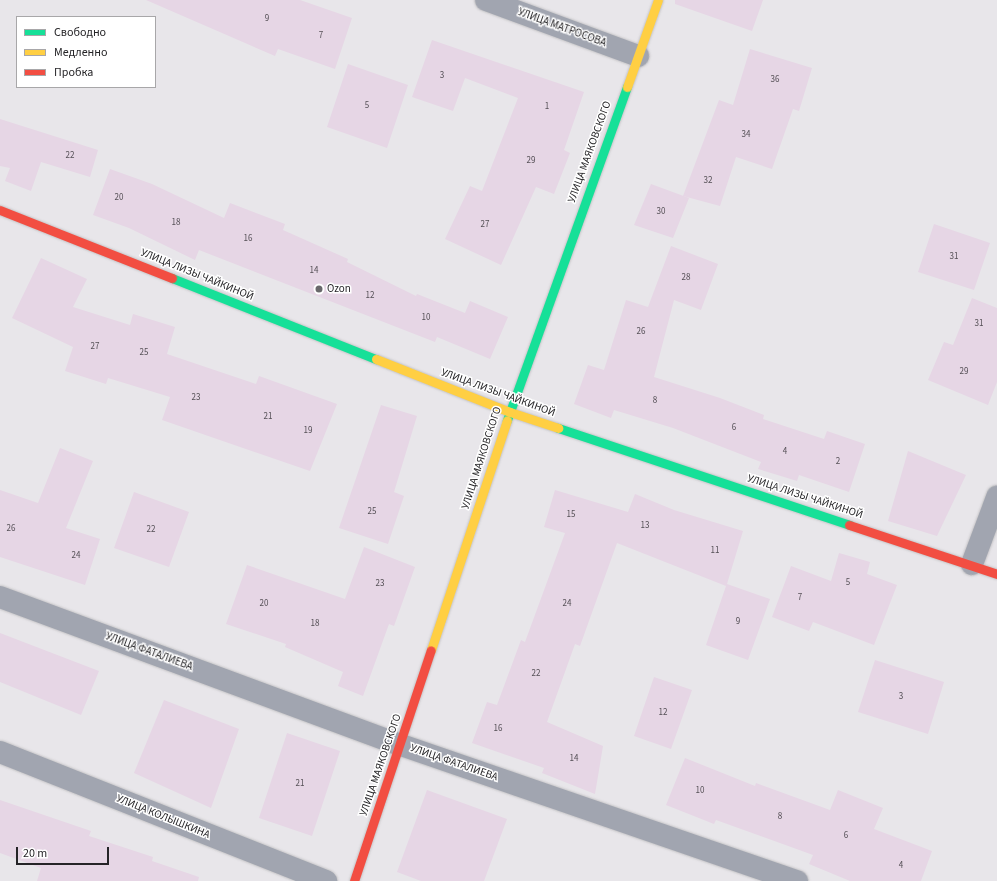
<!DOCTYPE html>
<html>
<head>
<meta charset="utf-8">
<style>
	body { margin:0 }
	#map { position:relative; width:997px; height:881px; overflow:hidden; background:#e8e6ea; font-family:"Source Sans 3",sans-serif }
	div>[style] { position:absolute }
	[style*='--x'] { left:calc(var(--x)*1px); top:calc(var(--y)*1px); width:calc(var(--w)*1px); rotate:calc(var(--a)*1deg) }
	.building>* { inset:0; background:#e6d6e5 }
	.roads { filter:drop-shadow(0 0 1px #c5c4c6) drop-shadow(0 0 1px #c5c4c6) }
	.street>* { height:22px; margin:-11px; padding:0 11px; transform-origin:11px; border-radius:11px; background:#a1a5b0 }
	.fast>* { height:9px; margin:-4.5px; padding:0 4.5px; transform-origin:4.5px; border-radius:4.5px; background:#16e098 }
	.slow>* { height:9px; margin:-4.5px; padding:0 4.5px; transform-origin:4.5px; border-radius:4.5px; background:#ffcf43 }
	.jam>* { height:9px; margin:-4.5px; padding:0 4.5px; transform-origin:4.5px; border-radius:4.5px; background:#f24e42 }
	.dots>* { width:11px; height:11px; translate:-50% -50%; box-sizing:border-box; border:2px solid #fff; border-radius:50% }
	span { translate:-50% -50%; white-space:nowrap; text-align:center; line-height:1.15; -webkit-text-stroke:3px #fff; paint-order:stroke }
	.number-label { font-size:9px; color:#555056 }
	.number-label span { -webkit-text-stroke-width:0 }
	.street-label { font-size:11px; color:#252427 }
	.poi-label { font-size:11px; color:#252427 }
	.left { translate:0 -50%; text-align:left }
	.legend { position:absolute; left:16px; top:16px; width:140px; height:72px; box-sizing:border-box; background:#fff; border:1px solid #a8a7a9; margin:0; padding:5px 7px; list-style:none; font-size:12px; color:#252427 }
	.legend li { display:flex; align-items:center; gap:8px; height:20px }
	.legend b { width:20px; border:1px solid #a8a7a9 }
	.scale { position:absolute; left:16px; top:847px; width:93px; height:18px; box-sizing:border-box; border:2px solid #252427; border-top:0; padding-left:5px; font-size:12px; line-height:14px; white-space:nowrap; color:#252427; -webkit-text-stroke:3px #fff; paint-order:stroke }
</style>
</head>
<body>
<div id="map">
	<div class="building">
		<div style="clip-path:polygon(146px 0,300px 0,352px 18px,335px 69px,278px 49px,275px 56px)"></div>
		<div style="clip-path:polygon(675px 0,763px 0,752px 31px,675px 4px)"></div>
		<div style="clip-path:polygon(432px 40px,584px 92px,564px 150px,570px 153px,554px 194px,536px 187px,501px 265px,445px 239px,470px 186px,482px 191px,518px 98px,465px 78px,453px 111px,412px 97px)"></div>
		<div style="clip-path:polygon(750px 49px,812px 68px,799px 111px,793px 109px,772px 169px,736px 157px,720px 206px,683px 196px,719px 100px,733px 105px)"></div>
		<div style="clip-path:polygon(348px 64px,408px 85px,387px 148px,327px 127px)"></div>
		<div style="clip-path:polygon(0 119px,98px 150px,90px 177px,41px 162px,31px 191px,5px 181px,10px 168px,0 166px)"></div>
		<div style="clip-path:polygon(110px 169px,152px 184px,224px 218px,230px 203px,285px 224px,283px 230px,348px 259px,347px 262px,416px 296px,417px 294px,465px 313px,470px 301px,508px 317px,490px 359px,437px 337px,435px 342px,199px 250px,195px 260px,129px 228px,93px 215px)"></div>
		<div style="clip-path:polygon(651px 184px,689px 198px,673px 238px,634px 225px)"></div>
		<div style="clip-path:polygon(934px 224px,990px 243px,974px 290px,918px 272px)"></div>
		<div style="clip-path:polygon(671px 246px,718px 264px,701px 310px,674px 300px,654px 377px,720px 398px,764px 415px,763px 419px,824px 439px,827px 431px,865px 444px,849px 492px,799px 475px,797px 481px,758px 469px,761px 462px,673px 428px,614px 410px,611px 418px,574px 404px,588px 365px,604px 370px,626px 300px,648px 307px)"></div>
		<div style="clip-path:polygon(41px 258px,87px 279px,73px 307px,130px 325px,133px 314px,175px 327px,167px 354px,256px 384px,259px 376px,337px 404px,310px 471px,162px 420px,170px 397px,108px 378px,106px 384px,65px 371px,73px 347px,12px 318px)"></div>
		<div style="clip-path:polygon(972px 298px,997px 308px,997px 382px,988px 405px,928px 380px,944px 342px,953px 345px)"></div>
		<div style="clip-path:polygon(381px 405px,417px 416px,394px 492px,404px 496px,388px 544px,339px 528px)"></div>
		<div style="clip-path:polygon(60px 448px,93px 461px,66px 528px,100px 539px,85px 585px,0 557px,0 490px,38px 503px)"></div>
		<div style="clip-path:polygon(908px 451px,966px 475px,937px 536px,888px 521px)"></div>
		<div style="clip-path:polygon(555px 490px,628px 512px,635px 494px,674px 510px,743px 531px,727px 584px,770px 599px,748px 660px,706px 645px,726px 586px,617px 543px,580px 646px,575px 644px,547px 722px,603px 746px,595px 794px,542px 773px,544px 768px,472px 743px,487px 702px,497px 705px,521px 640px,525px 642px,565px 533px,544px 527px)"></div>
		<div style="clip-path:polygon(134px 492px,189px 512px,169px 567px,114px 548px)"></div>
		<div style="clip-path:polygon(364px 547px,415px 567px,394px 626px,389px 624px,363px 696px,338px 686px,343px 672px,285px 647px,286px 644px,226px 624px,247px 565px,345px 599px)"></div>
		<div style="clip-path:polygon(839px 553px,870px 562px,867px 574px,897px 585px,874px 645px,813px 622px,809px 631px,772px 617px,791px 566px,831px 581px)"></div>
		<div style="clip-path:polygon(0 633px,99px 671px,81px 715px,0 682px)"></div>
		<div style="clip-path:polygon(875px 660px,944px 682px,928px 734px,858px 712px)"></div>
		<div style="clip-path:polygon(654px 677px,692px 690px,671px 749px,634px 736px)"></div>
		<div style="clip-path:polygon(164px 700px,239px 729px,211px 808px,134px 773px)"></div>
		<div style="clip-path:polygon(287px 733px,340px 751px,312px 836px,259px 818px)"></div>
		<div style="clip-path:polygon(685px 758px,755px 786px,756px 783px,830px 810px,838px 790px,883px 808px,874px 829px,932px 851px,921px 881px,850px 881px,809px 864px,813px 855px,716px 820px,714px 824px,666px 805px)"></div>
		<div style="clip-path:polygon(427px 790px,507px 819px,484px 881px,421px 881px,397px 872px)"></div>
		<div style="clip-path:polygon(0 800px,91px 831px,89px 836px,153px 857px,152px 861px,199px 877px,198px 881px,37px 881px,41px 868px,0 853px)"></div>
	</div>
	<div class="roads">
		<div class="street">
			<div style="--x:486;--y:0;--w:162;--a:20.2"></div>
			<div style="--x:972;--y:564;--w:72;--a:-69.5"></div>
			<div style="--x:0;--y:597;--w:427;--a:20.3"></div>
			<div style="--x:401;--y:745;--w:419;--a:19"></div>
			<div style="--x:0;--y:752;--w:351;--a:21.6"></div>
		</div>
		<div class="fast">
			<div style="--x:172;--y:278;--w:219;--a:21.7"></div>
			<div style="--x:507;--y:420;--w:354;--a:-70.2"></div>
			<div style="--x:558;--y:428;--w:307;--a:18.4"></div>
		</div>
		<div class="slow">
			<div style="--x:627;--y:87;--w:92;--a:-70.4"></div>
			<div style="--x:376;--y:359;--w:144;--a:21.6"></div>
			<div style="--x:510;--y:412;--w:51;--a:18.4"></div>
			<div style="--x:431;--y:650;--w:242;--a:-71.7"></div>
		</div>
		<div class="jam">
			<div style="--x:0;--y:210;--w:185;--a:21.6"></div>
			<div style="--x:849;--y:525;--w:156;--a:18.3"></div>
			<div style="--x:354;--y:881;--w:243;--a:-71.6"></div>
		</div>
	</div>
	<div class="dots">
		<div style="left:319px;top:289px;background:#69686b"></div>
	</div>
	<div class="number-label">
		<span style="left:267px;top:19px">9</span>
		<span style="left:321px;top:36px">7</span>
		<span style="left:442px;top:76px">3</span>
		<span style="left:775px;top:80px">36</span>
		<span style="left:367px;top:106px">5</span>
		<span style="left:547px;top:107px">1</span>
		<span style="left:746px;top:135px">34</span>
		<span style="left:70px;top:156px">22</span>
		<span style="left:531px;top:161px">29</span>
		<span style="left:708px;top:181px">32</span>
		<span style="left:119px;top:198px">20</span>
		<span style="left:661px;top:212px">30</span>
		<span style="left:176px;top:223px">18</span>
		<span style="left:485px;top:225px">27</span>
		<span style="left:248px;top:239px">16</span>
		<span style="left:954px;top:257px">31</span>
		<span style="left:314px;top:271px">14</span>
		<span style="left:686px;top:278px">28</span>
		<span style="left:370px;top:296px">12</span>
		<span style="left:426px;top:318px">10</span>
		<span style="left:979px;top:324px">31</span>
		<span style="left:641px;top:332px">26</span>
		<span style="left:95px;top:347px">27</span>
		<span style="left:144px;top:353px">25</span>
		<span style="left:964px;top:372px">29</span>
		<span style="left:196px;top:398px">23</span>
		<span style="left:655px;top:401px">8</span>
		<span style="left:268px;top:417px">21</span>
		<span style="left:734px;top:428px">6</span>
		<span style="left:308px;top:431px">19</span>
		<span style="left:785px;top:452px">4</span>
		<span style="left:838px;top:462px">2</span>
		<span style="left:372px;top:512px">25</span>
		<span style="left:571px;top:515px">15</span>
		<span style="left:645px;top:526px">13</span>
		<span style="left:11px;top:529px">26</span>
		<span style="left:151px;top:530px">22</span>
		<span style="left:715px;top:551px">11</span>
		<span style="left:76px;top:556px">24</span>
		<span style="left:848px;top:583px">5</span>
		<span style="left:380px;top:584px">23</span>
		<span style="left:800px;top:598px">7</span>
		<span style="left:264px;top:604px">20</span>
		<span style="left:567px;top:604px">24</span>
		<span style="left:738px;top:622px">9</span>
		<span style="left:315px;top:624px">18</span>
		<span style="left:536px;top:674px">22</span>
		<span style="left:901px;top:697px">3</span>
		<span style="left:663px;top:713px">12</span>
		<span style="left:498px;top:729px">16</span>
		<span style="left:574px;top:759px">14</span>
		<span style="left:300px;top:784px">21</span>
		<span style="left:700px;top:791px">10</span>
		<span style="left:780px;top:817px">8</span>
		<span style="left:846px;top:836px">6</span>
		<span style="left:901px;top:866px">4</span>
	</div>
	<div class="street-label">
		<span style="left:562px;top:28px;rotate:20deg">УЛИЦА МАТРОСОВА</span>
		<span style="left:590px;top:152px;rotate:-70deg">УЛИЦА МАЯКОВСКОГО</span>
		<span style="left:197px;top:275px;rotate:22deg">УЛИЦА ЛИЗЫ ЧАЙКИНОЙ</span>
		<span style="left:498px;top:393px;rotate:20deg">УЛИЦА ЛИЗЫ ЧАЙКИНОЙ</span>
		<span style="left:482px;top:458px;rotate:-72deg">УЛИЦА МАЯКОВСКОГО</span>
		<span style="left:805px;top:497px;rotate:18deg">УЛИЦА ЛИЗЫ ЧАЙКИНОЙ</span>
		<span style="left:149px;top:652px;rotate:20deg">УЛИЦА ФАТАЛИЕВА</span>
		<span style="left:454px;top:763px;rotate:19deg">УЛИЦА ФАТАЛИЕВА</span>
		<span style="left:381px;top:765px;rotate:-71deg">УЛИЦА МАЯКОВСКОГО</span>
		<span style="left:163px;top:817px;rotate:22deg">УЛИЦА КОЛЫШКИНА</span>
	</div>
	<div class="poi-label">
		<span class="left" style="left:327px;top:289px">Ozon</span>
	</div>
	<ul class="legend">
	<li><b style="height:5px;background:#16e098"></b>Свободно</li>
	<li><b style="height:5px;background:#ffcf43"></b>Медленно</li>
	<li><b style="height:5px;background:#f24e42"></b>Пробка</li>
	</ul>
	<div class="scale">20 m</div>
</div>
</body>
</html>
